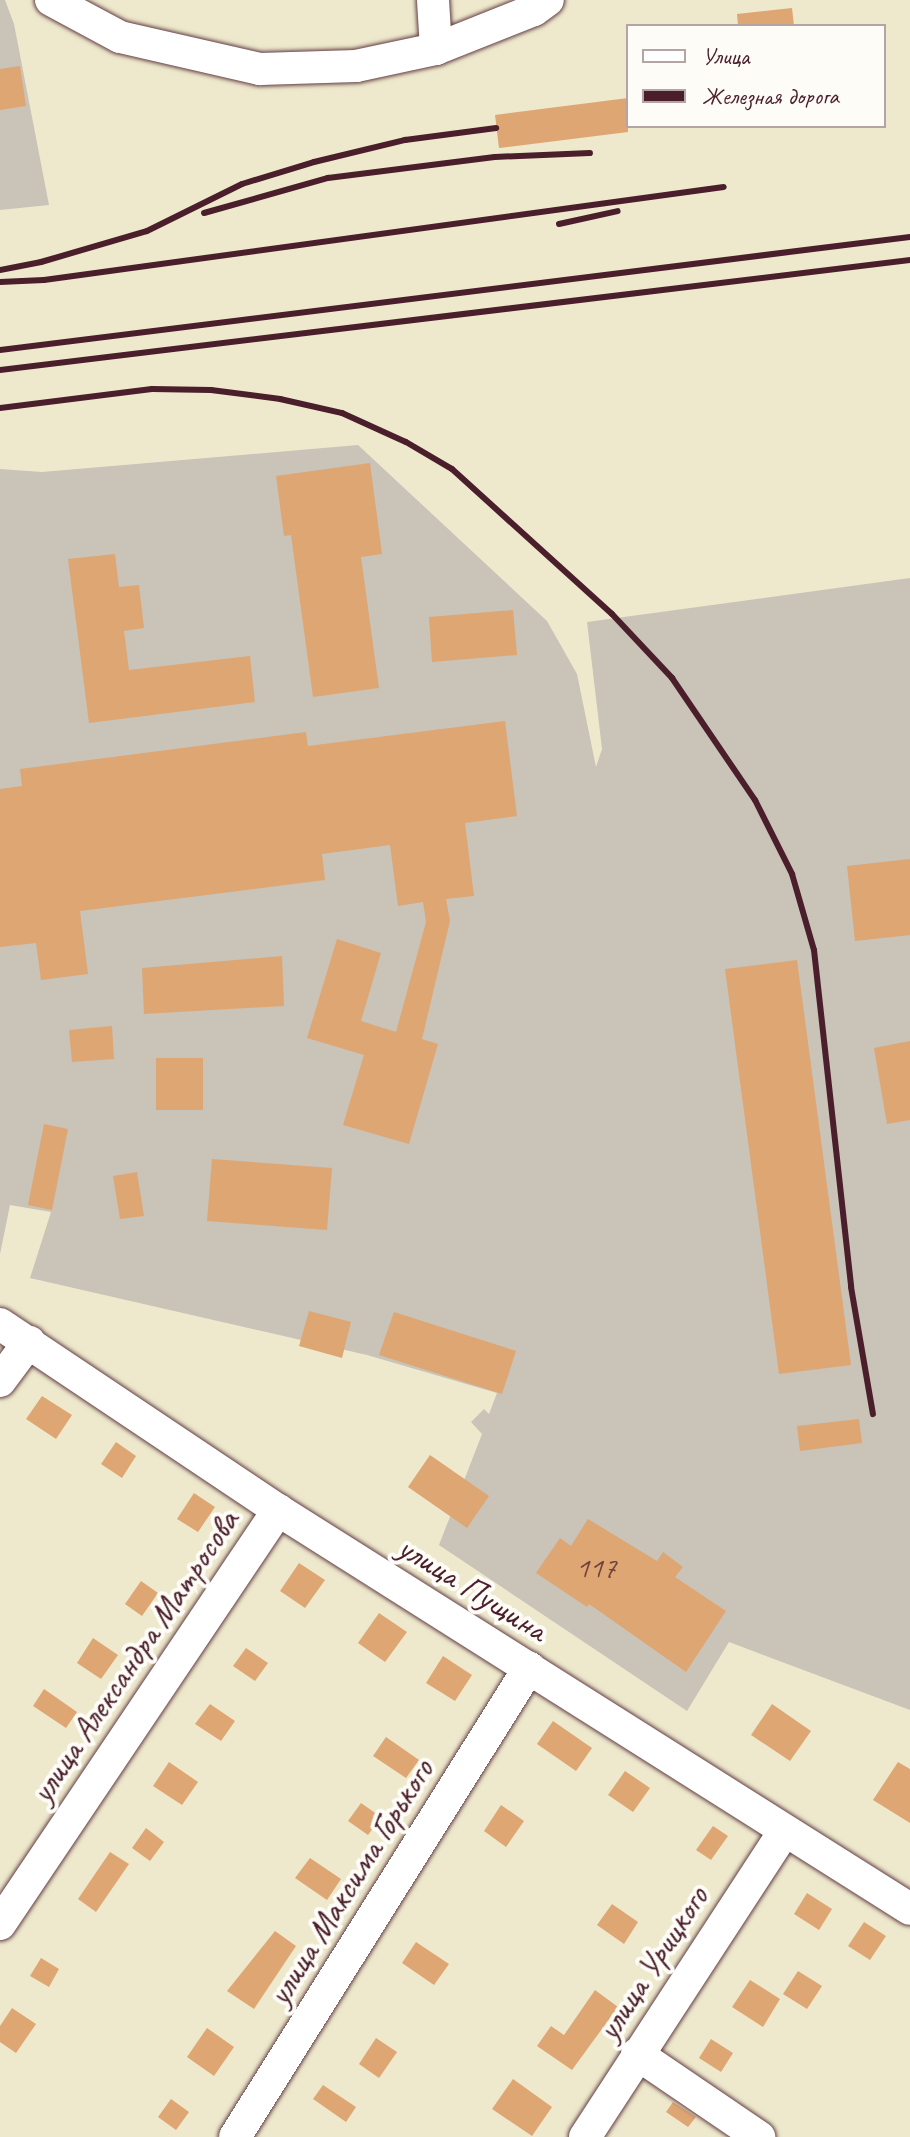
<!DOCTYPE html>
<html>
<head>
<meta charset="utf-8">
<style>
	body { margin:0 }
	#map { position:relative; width:910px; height:2137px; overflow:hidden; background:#eee9cd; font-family:Caveat,sans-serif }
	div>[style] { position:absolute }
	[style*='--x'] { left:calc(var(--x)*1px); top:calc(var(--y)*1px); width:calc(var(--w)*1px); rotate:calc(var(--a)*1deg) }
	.industrial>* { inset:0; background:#c9c3b8 }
	.building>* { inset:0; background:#dea673 }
	.roads { filter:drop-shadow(0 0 2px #633d43) drop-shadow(0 0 2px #633d43) }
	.minor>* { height:32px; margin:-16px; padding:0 16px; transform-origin:16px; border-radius:16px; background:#fff }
	.rail>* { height:6px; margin:-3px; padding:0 3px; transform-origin:3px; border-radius:3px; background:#4a1f2b }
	span { translate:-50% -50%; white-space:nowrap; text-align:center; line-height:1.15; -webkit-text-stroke:8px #fdfcf7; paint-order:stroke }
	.number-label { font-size:30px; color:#6f413d }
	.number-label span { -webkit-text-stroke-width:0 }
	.street-label { font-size:34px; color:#4a1f2b }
	.legend { position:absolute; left:626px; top:24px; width:260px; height:104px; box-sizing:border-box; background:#fdfcf7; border:2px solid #b5a4a5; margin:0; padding:10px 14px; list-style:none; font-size:24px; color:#4a1f2b }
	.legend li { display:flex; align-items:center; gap:16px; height:40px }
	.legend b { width:40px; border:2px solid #b5a4a5 }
</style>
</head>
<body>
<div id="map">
	<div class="industrial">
		<div style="clip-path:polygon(0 0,5px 0,14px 24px,49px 205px,0 210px)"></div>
		<div style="clip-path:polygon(358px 445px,547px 621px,577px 674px,596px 767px,602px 749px,587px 622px,910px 578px,910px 1710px,729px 1642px,687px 1711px,439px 1545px,482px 1434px,471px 1422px,484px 1409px,489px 1414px,497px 1393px,367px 1355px,30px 1278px,51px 1212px,10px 1205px,0 1254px,0 469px,42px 472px)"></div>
	</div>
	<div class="building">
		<div style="clip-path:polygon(792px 8px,794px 26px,738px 26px,737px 14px)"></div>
		<div style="clip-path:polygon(20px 66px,26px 106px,0 110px,0 69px)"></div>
		<div style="clip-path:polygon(628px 98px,628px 132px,499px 148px,495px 115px)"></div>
		<div style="clip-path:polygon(370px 463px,382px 554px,361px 557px,379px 688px,313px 697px,291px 535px,284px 536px,276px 476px)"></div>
		<div style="clip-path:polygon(115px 554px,119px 587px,139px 585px,144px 628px,124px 631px,129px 670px,250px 656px,255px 702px,89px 723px,68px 559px)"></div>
		<div style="clip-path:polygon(513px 610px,517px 655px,432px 662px,429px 617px)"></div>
		<div style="clip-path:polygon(505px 721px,517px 816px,465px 823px,474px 896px,446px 899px,450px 921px,422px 1039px,438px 1044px,409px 1144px,343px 1125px,364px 1055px,307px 1038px,337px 939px,381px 953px,361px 1021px,396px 1032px,426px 922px,423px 902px,398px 906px,390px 845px,322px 854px,325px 880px,80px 911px,88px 974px,41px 980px,36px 943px,0 947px,0 789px,22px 786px,20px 769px,306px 732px,308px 746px)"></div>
		<div style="clip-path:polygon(910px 859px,910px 935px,855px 941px,847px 866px)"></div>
		<div style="clip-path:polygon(282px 956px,284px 1006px,144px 1014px,142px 968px)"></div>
		<div style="clip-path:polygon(797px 960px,851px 1365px,779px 1374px,725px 969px)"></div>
		<div style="clip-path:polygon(112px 1026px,114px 1059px,72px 1062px,69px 1030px)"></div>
		<div style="clip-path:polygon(910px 1041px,910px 1120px,887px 1124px,874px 1048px)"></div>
		<div style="clip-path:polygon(156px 1058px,203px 1058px,203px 1110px,156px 1110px)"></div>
		<div style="clip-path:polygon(44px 1124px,68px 1129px,52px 1210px,28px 1205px)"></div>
		<div style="clip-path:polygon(212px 1159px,332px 1168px,327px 1230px,207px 1221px)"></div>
		<div style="clip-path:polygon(137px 1172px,144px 1216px,120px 1219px,113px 1176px)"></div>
		<div style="clip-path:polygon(309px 1311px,351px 1322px,342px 1358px,299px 1346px)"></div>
		<div style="clip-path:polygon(394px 1312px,516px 1351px,502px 1394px,379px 1355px)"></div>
		<div style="clip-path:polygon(42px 1396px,72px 1415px,56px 1439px,26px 1419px)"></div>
		<div style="clip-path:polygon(859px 1419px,862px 1443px,800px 1451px,797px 1426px)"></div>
		<div style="clip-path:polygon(116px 1442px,136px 1456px,122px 1478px,101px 1464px)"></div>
		<div style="clip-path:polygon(430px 1455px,489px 1496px,467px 1528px,408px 1487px)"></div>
		<div style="clip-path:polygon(194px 1493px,215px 1507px,198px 1532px,177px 1519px)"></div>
		<div style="clip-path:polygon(588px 1519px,657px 1561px,663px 1552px,683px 1567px,675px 1577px,726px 1611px,686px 1672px,589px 1604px,587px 1607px,536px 1573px,560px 1538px,571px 1546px)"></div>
		<div style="clip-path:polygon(299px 1563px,325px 1580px,305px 1608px,280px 1591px)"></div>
		<div style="clip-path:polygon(141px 1581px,158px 1593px,142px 1616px,125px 1604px)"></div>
		<div style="clip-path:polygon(379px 1613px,407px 1632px,385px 1662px,358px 1643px)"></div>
		<div style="clip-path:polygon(93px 1638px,118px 1655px,101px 1679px,77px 1663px)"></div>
		<div style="clip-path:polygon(246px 1648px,268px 1663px,255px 1681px,233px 1666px)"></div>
		<div style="clip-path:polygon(443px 1656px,472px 1675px,455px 1701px,426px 1683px)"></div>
		<div style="clip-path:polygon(44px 1689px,77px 1712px,66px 1728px,33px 1706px)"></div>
		<div style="clip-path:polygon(210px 1704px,235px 1721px,221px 1741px,195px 1724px)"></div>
		<div style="clip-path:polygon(772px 1704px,811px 1731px,790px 1761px,751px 1735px)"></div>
		<div style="clip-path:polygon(553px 1721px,592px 1748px,576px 1771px,537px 1744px)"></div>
		<div style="clip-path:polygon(386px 1737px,419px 1760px,406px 1778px,373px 1756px)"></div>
		<div style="clip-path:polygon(169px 1762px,198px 1782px,182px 1805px,153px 1786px)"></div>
		<div style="clip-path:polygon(898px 1762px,910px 1769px,910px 1823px,873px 1800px)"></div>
		<div style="clip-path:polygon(625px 1771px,650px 1788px,633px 1812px,608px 1795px)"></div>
		<div style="clip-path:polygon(361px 1803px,381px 1817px,368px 1835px,348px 1821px)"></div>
		<div style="clip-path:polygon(501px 1805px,524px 1821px,506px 1847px,484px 1831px)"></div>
		<div style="clip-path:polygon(713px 1826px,728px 1836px,711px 1860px,696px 1850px)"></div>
		<div style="clip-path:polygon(146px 1828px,164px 1842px,150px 1861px,132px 1848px)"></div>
		<div style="clip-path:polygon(110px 1852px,129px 1864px,96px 1912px,78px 1899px)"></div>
		<div style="clip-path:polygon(310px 1858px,341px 1879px,327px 1900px,295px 1878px)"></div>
		<div style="clip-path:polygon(807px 1893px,832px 1909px,819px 1930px,794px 1914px)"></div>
		<div style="clip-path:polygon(612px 1904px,638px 1922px,624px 1944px,597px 1925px)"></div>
		<div style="clip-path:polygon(864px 1922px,886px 1936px,870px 1960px,848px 1946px)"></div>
		<div style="clip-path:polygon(275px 1931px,296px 1946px,254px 2009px,227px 1991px)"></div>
		<div style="clip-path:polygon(416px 1942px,449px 1964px,434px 1985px,402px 1963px)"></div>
		<div style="clip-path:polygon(41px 1958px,59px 1969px,49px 1987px,30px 1976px)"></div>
		<div style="clip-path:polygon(798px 1971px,822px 1986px,807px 2009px,783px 1994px)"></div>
		<div style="clip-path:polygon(750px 1980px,780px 1999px,763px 2027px,732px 2007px)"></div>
		<div style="clip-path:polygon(595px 1990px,618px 2007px,572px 2070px,537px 2046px,551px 2026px,564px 2035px)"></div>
		<div style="clip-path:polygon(12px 2008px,36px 2024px,16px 2053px,0 2042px,0 2026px)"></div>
		<div style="clip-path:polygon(207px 2028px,234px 2047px,214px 2076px,187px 2057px)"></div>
		<div style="clip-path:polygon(376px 2038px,397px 2052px,379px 2078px,359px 2064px)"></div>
		<div style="clip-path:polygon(711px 2039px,733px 2053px,721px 2072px,699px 2058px)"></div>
		<div style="clip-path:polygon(513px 2079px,552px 2107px,532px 2136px,492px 2109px)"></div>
		<div style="clip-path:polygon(323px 2085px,356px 2107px,346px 2122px,313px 2099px)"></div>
		<div style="clip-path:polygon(171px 2099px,189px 2112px,176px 2130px,158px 2117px)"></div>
		<div style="clip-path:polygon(673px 2102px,696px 2117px,688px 2127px,666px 2112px)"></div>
	</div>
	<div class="roads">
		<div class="minor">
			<div style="--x:51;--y:0;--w:78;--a:28.2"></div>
			<div style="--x:120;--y:37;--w:144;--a:12.9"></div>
			<div style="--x:260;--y:69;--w:96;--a:-1.8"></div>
			<div style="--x:356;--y:66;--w:82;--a:-12"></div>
			<div style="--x:436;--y:49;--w:105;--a:-21.7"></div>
			<div style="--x:534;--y:10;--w:17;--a:-36"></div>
			<div style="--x:433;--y:0;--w:49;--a:86.5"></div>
			<div style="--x:0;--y:1324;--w:334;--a:33.8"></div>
			<div style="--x:278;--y:1510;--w:747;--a:32.27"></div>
			<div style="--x:0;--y:1381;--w:49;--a:-53.4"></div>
			<div style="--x:0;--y:1924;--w:499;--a:-56.1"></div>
			<div style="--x:637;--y:2054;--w:148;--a:34.2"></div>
			<div style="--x:235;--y:2137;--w:554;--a:-57.92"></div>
			<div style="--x:585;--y:2137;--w:364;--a:-56.9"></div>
		</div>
	</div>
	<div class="rail">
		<div style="--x:204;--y:213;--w:129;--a:-15.8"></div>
		<div style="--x:328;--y:178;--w:168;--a:-7.2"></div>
		<div style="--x:495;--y:157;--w:95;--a:-2.4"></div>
		<div style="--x:559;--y:224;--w:60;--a:-12.4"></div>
		<div style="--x:0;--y:270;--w:42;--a:-11"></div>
		<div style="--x:41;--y:262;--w:110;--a:-16.3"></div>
		<div style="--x:147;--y:231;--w:106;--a:-26.3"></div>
		<div style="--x:242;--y:184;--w:75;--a:-17"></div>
		<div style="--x:314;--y:162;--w:94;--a:-13.6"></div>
		<div style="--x:405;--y:140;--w:92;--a:-7.5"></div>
		<div style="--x:0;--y:282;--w:44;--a:-2.6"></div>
		<div style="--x:44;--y:280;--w:686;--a:-7.79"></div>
		<div style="--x:0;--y:350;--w:917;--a:-7.08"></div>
		<div style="--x:0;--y:370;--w:917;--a:-6.89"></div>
		<div style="--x:0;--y:408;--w:153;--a:-7.1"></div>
		<div style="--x:152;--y:389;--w:59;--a:1"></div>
		<div style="--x:211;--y:390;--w:70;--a:7.4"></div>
		<div style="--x:280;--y:399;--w:64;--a:12.7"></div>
		<div style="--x:342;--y:413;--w:70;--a:24.4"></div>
		<div style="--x:406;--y:442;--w:53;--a:30.4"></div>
		<div style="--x:452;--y:469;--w:216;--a:42.2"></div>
		<div style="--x:612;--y:614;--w:88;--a:46.8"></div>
		<div style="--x:672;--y:678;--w:148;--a:55.8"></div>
		<div style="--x:755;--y:800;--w:83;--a:63.4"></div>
		<div style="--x:792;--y:874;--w:79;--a:73.9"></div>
		<div style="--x:814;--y:950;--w:339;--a:83.7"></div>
		<div style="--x:851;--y:1287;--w:129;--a:80.2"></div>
	</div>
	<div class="number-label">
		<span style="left:596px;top:1567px">117</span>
	</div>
	<div class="street-label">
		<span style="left:473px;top:1588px;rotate:32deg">улица Пущина</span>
		<span style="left:134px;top:1656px;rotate:-56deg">улица Александра Матросова</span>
		<span style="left:350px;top:1882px;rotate:-58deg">улица Максима Горького</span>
		<span style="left:652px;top:1963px;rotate:-57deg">улица Урицкого</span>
	</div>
	<ul class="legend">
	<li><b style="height:10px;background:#fff"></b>Улица</li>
	<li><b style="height:10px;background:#4a1f2b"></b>Железная дорога</li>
	</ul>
</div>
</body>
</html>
